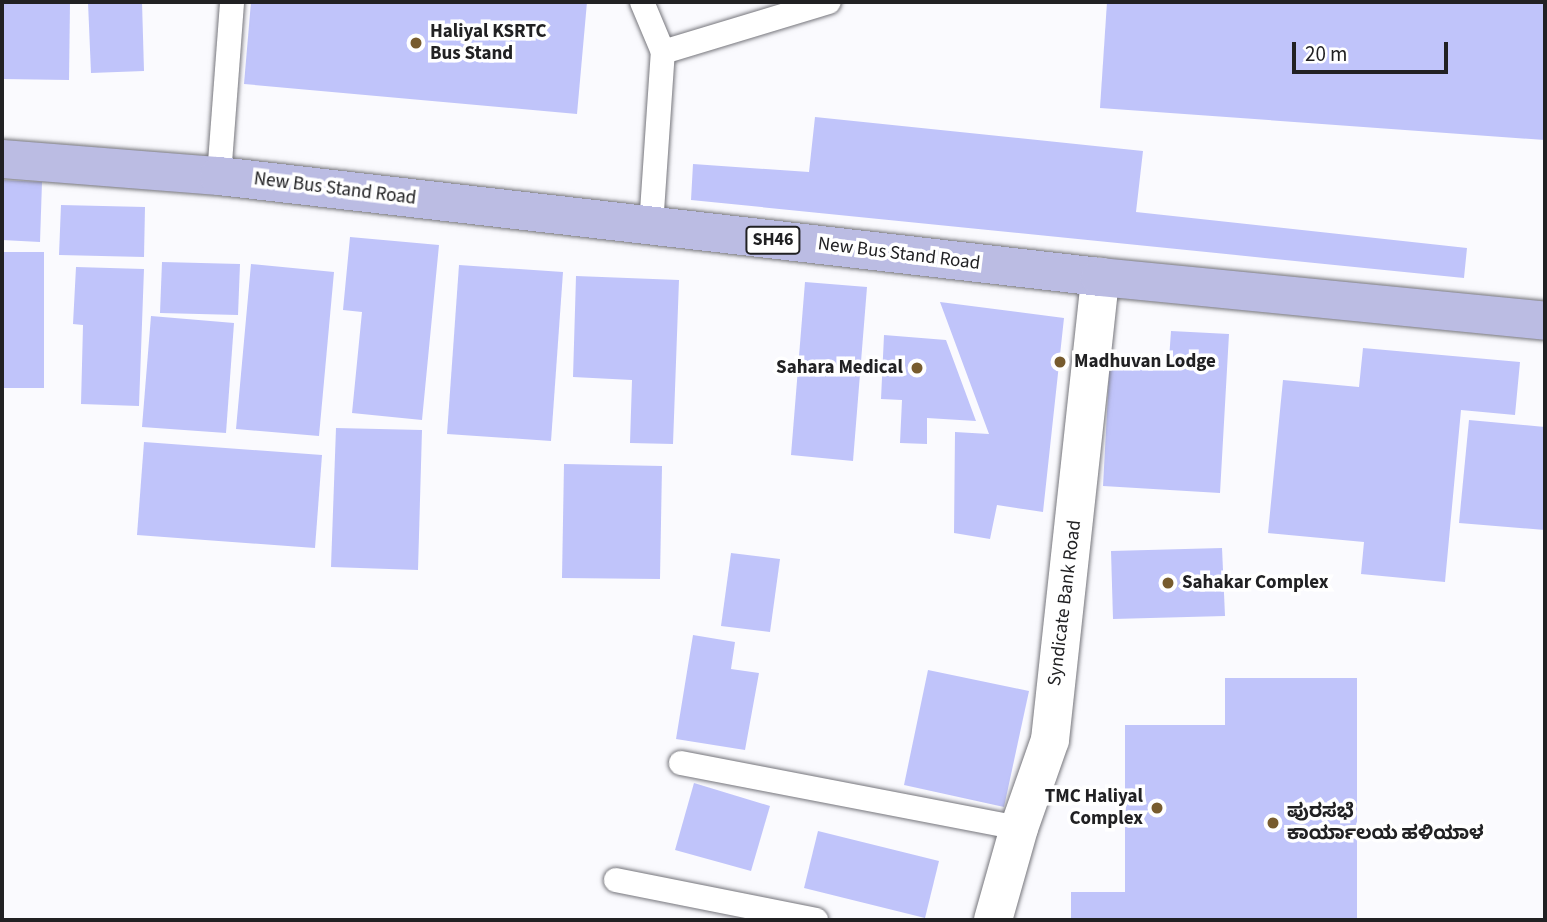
<!DOCTYPE html>
<html>
<head>
<meta charset="utf-8">
<style>
	body { margin:0 }
	#map { position:relative; width:1547px; height:922px; overflow:hidden; background:#fafafe; font-family:"Source Sans 3","Noto Sans Kannada",sans-serif }
	div>[style] { position:absolute }
	[style*='--x'] { left:calc(var(--x)*1px); top:calc(var(--y)*1px); width:calc(var(--w)*1px); rotate:calc(var(--a)*1deg) }
	.building>* { inset:0; background:#c0c4fa }
	.roads { filter:drop-shadow(0 0 2px #76767c) drop-shadow(0 0 2px #76767c) }
	.lane>* { height:24px; margin:-12px; padding:0 12px; transform-origin:12px; border-radius:12px; background:#fff }
	.street>* { height:38px; margin:-19px; padding:0 19px; transform-origin:19px; border-radius:19px; background:#fff }
	.primary>* { height:38px; margin:-19px; padding:0 19px; transform-origin:19px; border-radius:19px; background:#bbbce3 }
	.dots>* { width:19px; height:19px; translate:-50% -50%; box-sizing:border-box; border:4px solid #fff; border-radius:50% }
	span { translate:-50% -50%; white-space:nowrap; text-align:center; line-height:1.15; -webkit-text-stroke:7px #fff; paint-order:stroke }
	.shield-label span { padding:2px 5px; background:#fff; border:2px solid; border-radius:5px; -webkit-text-stroke-width:0 }
	.shield-label { font-size:18px; color:#212123; font-weight:700 }
	.poi-label { font-size:19px; color:#212123; font-weight:700 }
	.left { translate:0 -50%; text-align:left }
	.right { translate:-100% -50%; text-align:right }
	.street-label { font-size:19px; color:#212123 }
	.frame { position:absolute; inset:0; border:4px solid #212123; pointer-events:none }
	.scale { position:absolute; left:1292px; top:42px; width:156px; height:32px; box-sizing:border-box; border:4px solid #212123; border-top:0; padding-left:9px; font-size:21px; line-height:24px; white-space:nowrap; color:#212123; -webkit-text-stroke:5px #fff; paint-order:stroke }
</style>
</head>
<body>
<div id="map">
	<div class="building">
		<div style="clip-path:polygon(2px 2px,70px 2px,69px 80px,2px 79px)"></div>
		<div style="clip-path:polygon(88px 2px,142px 2px,144px 71px,91px 73px)"></div>
		<div style="clip-path:polygon(251px 2px,587px 2px,577px 114px,244px 84px)"></div>
		<div style="clip-path:polygon(1107px 2px,1545px 2px,1545px 140px,1100px 108px)"></div>
		<div style="clip-path:polygon(815px 117px,1143px 151px,1136px 212px,1467px 248px,1464px 278px,691px 200px,693px 164px,809px 172px)"></div>
		<div style="clip-path:polygon(2px 180px,42px 182px,40px 242px,2px 240px)"></div>
		<div style="clip-path:polygon(61px 205px,145px 207px,144px 257px,59px 255px)"></div>
		<div style="clip-path:polygon(350px 237px,439px 245px,422px 420px,352px 413px,362px 312px,343px 310px)"></div>
		<div style="clip-path:polygon(2px 252px,44px 252px,44px 388px,2px 388px)"></div>
		<div style="clip-path:polygon(162px 262px,240px 264px,238px 315px,160px 313px)"></div>
		<div style="clip-path:polygon(251px 264px,334px 272px,319px 436px,236px 429px)"></div>
		<div style="clip-path:polygon(459px 265px,563px 272px,551px 441px,447px 434px)"></div>
		<div style="clip-path:polygon(76px 267px,144px 269px,139px 406px,81px 404px,83px 325px,73px 324px)"></div>
		<div style="clip-path:polygon(576px 276px,679px 280px,673px 444px,630px 443px,632px 380px,573px 377px)"></div>
		<div style="clip-path:polygon(805px 282px,867px 287px,853px 461px,791px 455px)"></div>
		<div style="clip-path:polygon(940px 302px,1064px 318px,1043px 512px,997px 505px,990px 539px,954px 533px,955px 432px,989px 434px)"></div>
		<div style="clip-path:polygon(151px 316px,234px 323px,226px 433px,142px 427px)"></div>
		<div style="clip-path:polygon(1171px 331px,1229px 334px,1220px 493px,1103px 486px,1110px 356px,1169px 359px)"></div>
		<div style="clip-path:polygon(884px 335px,946px 340px,976px 421px,927px 418px,927px 444px,900px 443px,902px 400px,881px 399px)"></div>
		<div style="clip-path:polygon(1363px 348px,1520px 362px,1515px 415px,1461px 410px,1445px 582px,1361px 574px,1364px 542px,1268px 533px,1283px 380px,1359px 387px)"></div>
		<div style="clip-path:polygon(1469px 420px,1545px 427px,1545px 530px,1459px 523px)"></div>
		<div style="clip-path:polygon(336px 428px,422px 430px,418px 570px,331px 567px)"></div>
		<div style="clip-path:polygon(144px 442px,322px 455px,315px 548px,137px 535px)"></div>
		<div style="clip-path:polygon(564px 464px,662px 466px,660px 579px,562px 578px)"></div>
		<div style="clip-path:polygon(1222px 548px,1225px 616px,1113px 619px,1111px 551px)"></div>
		<div style="clip-path:polygon(731px 553px,780px 559px,770px 632px,721px 626px)"></div>
		<div style="clip-path:polygon(693px 635px,735px 642px,731px 669px,759px 673px,745px 750px,676px 739px)"></div>
		<div style="clip-path:polygon(928px 670px,1029px 691px,1004px 807px,904px 785px)"></div>
		<div style="clip-path:polygon(1225px 678px,1357px 678px,1357px 920px,1071px 920px,1071px 892px,1125px 892px,1125px 725px,1225px 725px)"></div>
		<div style="clip-path:polygon(694px 783px,770px 806px,751px 871px,675px 850px)"></div>
		<div style="clip-path:polygon(818px 831px,939px 861px,925px 918px,804px 888px)"></div>
	</div>
	<div class="roads">
		<div class="lane">
			<div style="--x:642;--y:2;--w:54;--a:67.2"></div>
			<div style="--x:219;--y:176;--w:174;--a:-85.7"></div>
			<div style="--x:651;--y:226;--w:174;--a:-86.1"></div>
			<div style="--x:663;--y:52;--w:173;--a:-16.8"></div>
			<div style="--x:681;--y:763;--w:344;--a:10.9"></div>
			<div style="--x:616;--y:880;--w:204;--a:11.3"></div>
		</div>
		<div class="street">
			<div style="--x:993;--y:920;--w:96;--a:-74.2"></div>
			<div style="--x:1019;--y:828;--w:93;--a:-70.6"></div>
			<div style="--x:1050;--y:740;--w:466;--a:-83.8"></div>
		</div>
		<div class="primary">
			<div style="--x:2;--y:159;--w:218;--a:4.5"></div>
			<div style="--x:219;--y:176;--w:887;--a:6.54"></div>
			<div style="--x:1100;--y:277;--w:447;--a:5.6"></div>
		</div>
	</div>
	<div class="dots">
		<div style="left:416px;top:43px;background:#775b2e"></div>
		<div style="left:1060px;top:362px;background:#775b2e"></div>
		<div style="left:917px;top:368px;background:#775b2e"></div>
		<div style="left:1168px;top:583px;background:#775b2e"></div>
		<div style="left:1157px;top:808px;background:#775b2e"></div>
		<div style="left:1273px;top:823px;background:#775b2e"></div>
	</div>
	<div class="shield-label">
		<span style="left:773px;top:240px">SH46</span>
	</div>
	<div class="poi-label">
		<span class="left" style="left:430px;top:43px">Haliyal KSRTC<br>Bus Stand</span>
		<span class="left" style="left:1074px;top:362px">Madhuvan Lodge</span>
		<span class="right" style="left:903px;top:368px">Sahara Medical</span>
		<span class="left" style="left:1182px;top:583px">Sahakar Complex</span>
		<span class="right" style="left:1143px;top:808px">TMC Haliyal<br>Complex</span>
		<span class="left" style="left:1287px;top:823px">ಪುರಸಭೆ<br>ಕಾರ್ಯಾಲಯ ಹಳಿಯಾಳ</span>
	</div>
	<div class="street-label">
		<span style="left:335px;top:189px;rotate:7deg">New Bus Stand Road</span>
		<span style="left:899px;top:254px;rotate:7deg">New Bus Stand Road</span>
		<span style="left:1065px;top:603px;rotate:-83deg">Syndicate Bank Road</span>
	</div>
	<div class="frame"></div>
	<div class="scale">20 m</div>
</div>
</body>
</html>
